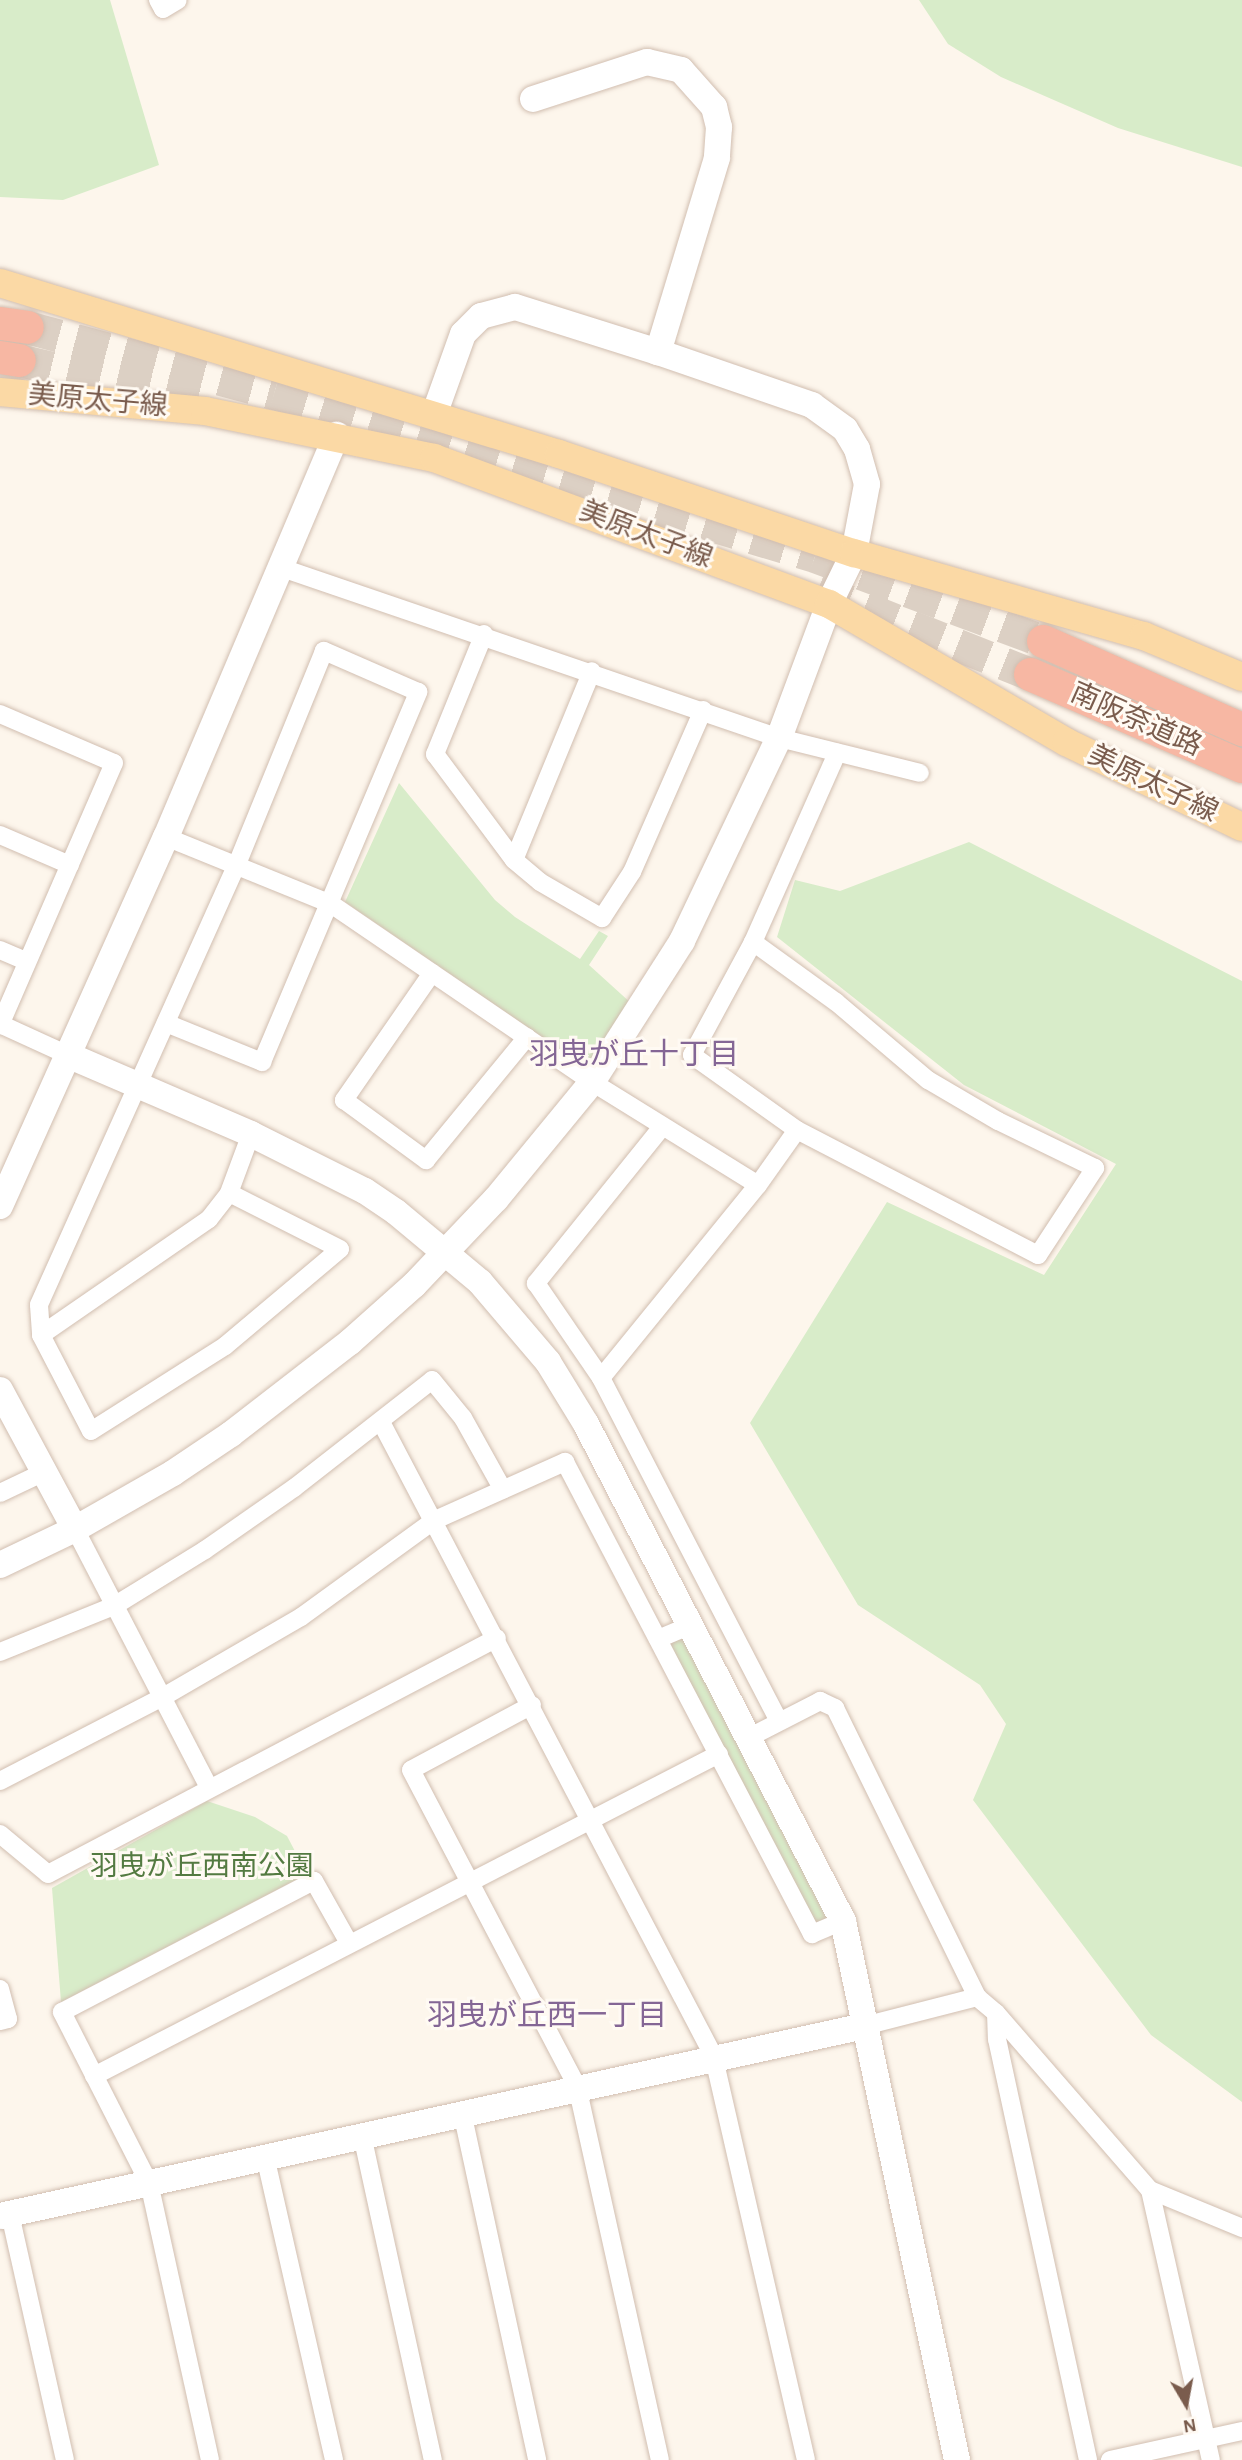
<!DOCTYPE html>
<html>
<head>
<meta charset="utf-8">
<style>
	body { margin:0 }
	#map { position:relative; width:1242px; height:2460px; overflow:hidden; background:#fdf6ec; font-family:"Alegreya Sans","Noto Sans JP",sans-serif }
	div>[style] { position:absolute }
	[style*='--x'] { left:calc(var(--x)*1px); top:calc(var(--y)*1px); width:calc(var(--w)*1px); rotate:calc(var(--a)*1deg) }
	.green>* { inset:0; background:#d8ecc9 }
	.highway-tunnel>* { height:33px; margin-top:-16.5px; transform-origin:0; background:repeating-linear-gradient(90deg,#dcd0c4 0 33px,transparent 0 50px) }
	.roads { filter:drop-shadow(0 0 2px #d1beb0) drop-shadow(0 0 2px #d1beb0) }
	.street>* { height:18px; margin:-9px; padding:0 9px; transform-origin:9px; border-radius:9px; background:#fff }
	.secondary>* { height:26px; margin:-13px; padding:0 13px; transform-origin:13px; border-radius:13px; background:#fff }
	.primary>* { height:28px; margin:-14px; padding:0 14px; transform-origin:14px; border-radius:14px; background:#fbd9a5 }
	.highway>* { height:33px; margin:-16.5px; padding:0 16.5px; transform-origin:16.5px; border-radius:16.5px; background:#f7b7a3 }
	span { translate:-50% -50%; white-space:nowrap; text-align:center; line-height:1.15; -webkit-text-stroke:6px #fffaf3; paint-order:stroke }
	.street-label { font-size:28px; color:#7a5c4d }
	.park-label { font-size:28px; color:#537a41 }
	.neighbourhood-label { font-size:30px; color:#846695 }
	.north { position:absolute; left:1151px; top:2369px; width:70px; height:70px; -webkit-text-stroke:5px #fffaf3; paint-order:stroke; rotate:170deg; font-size:19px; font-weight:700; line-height:28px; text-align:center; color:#7a5c4d }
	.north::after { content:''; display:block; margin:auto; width:24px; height:32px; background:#7a5c4d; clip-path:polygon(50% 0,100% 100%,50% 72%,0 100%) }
</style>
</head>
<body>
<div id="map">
	<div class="green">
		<div style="clip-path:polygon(0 0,110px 0,159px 165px,63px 200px,0 197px)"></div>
		<div style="clip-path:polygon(919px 0,1242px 0,1242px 167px,1118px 128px,1001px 77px,948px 44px)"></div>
		<div style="clip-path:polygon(399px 783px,495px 900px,515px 917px,580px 959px,599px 931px,608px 936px,589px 965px,632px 1004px,589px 1069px,345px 902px)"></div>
		<div style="clip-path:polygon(969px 842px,1242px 981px,1242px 2102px,1151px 2035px,973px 1800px,1006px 1724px,980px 1685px,858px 1605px,750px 1423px,887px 1202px,1044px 1275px,1116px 1164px,964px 1085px,777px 937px,795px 880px,840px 891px)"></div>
		<div style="clip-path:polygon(686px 1637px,831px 1913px,825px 1922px,815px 1923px,670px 1647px,674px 1638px)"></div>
		<div style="clip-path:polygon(207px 1801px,255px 1817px,287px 1836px,307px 1874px,61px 2002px,52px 1888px)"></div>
	</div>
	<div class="highway-tunnel">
		<div style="--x:27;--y:327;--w:256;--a:15"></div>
		<div style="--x:274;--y:393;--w:565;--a:16.77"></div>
		<div style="--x:815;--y:556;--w:243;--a:20.4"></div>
		<div style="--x:19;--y:360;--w:190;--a:13.1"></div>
		<div style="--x:818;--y:589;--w:228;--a:21.8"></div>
	</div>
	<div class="roads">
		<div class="street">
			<div style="--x:158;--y:0;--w:10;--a:61"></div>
			<div style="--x:163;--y:9;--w:17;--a:-31"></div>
			<div style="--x:282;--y:568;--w:525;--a:18.88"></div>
			<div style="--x:779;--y:738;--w:145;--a:13.9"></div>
			<div style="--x:484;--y:634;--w:130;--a:112.2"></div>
			<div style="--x:435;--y:754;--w:132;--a:53.3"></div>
			<div style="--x:514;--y:860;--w:34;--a:40"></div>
			<div style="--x:540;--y:882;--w:72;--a:30.1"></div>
			<div style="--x:602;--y:918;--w:55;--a:-56.9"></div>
			<div style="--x:632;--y:872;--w:177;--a:-66.3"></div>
			<div style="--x:0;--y:714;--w:124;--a:23.3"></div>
			<div style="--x:114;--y:763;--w:286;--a:113.5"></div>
			<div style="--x:0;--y:835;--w:76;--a:23.2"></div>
			<div style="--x:166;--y:837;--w:178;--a:22.1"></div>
			<div style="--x:331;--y:904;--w:316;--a:34.3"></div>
			<div style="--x:592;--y:1082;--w:195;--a:31.8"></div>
			<div style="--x:514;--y:860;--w:204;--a:-67.6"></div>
			<div style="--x:753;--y:942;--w:102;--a:35.9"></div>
			<div style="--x:836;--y:1002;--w:121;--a:40.3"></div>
			<div style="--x:928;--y:1080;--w:81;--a:30.4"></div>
			<div style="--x:998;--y:1121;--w:108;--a:25.9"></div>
			<div style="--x:1095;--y:1168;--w:104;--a:123.2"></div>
			<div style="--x:1038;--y:1255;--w:271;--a:-152.6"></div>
			<div style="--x:797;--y:1130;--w:129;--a:-144.5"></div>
			<div style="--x:692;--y:1055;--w:128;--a:-61.6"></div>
			<div style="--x:753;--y:942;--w:207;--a:-66"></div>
			<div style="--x:0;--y:950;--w:28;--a:23"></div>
			<div style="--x:432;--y:973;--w:155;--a:124.7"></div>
			<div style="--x:344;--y:1100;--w:102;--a:36.2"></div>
			<div style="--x:426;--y:1160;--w:159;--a:-50.6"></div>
			<div style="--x:166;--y:1023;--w:104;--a:22.1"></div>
			<div style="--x:262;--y:1062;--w:402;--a:-67.1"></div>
			<div style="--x:418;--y:692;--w:103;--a:-156.4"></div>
			<div style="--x:324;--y:651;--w:230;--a:112.2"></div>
			<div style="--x:237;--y:864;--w:483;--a:114.2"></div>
			<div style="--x:39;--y:1305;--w:30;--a:86"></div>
			<div style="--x:41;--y:1335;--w:204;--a:-34.6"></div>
			<div style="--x:209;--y:1219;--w:33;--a:-52"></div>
			<div style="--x:229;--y:1193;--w:63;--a:-69.6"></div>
			<div style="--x:0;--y:1024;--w:77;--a:24.6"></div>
			<div style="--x:662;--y:1127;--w:201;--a:128.9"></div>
			<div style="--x:536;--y:1283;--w:115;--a:55.6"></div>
			<div style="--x:601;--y:1378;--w:386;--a:62.6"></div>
			<div style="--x:41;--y:1335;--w:108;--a:62.5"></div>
			<div style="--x:91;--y:1431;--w:159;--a:-32.4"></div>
			<div style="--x:225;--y:1346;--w:150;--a:-40.1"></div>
			<div style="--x:340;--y:1249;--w:124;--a:-153.2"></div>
			<div style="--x:601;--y:1378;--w:249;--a:-50.9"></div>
			<div style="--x:758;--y:1185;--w:67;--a:-54.7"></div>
			<div style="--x:0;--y:1493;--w:49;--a:-25.5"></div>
			<div style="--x:75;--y:1529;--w:291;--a:62.6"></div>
			<div style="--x:658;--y:1639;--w:36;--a:-23"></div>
			<div style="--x:0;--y:1652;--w:123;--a:-22"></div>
			<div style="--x:114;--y:1606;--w:107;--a:-31.6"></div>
			<div style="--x:205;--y:1550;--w:108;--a:-34.9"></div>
			<div style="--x:294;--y:1488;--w:175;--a:-38"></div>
			<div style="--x:432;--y:1380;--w:49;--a:50.8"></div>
			<div style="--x:463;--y:1418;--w:82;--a:60.9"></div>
			<div style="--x:532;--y:1705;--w:137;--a:151.8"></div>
			<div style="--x:411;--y:1770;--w:357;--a:62.3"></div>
			<div style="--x:577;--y:2086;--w:383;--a:77.5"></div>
			<div style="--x:750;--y:1737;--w:79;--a:-27.2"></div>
			<div style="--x:820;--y:1701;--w:17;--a:25"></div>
			<div style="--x:835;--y:1708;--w:322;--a:63.8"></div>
			<div style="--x:977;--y:1997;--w:25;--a:40"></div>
			<div style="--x:996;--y:2013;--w:235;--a:49"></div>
			<div style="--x:1150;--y:2190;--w:100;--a:22.4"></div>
			<div style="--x:0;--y:1781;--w:183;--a:-27.3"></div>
			<div style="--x:163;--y:1697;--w:160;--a:-30.1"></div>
			<div style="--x:301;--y:1617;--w:163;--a:-36"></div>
			<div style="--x:433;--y:1521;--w:112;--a:-117.7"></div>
			<div style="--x:0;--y:1834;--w:62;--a:39.8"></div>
			<div style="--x:48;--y:1874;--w:507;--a:-27.73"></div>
			<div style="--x:0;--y:1989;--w:31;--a:75"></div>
			<div style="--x:8;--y:2019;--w:8;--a:166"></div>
			<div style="--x:996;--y:2013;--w:26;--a:88"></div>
			<div style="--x:997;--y:2039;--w:431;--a:77.8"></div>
			<div style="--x:864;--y:2026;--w:117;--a:-14.4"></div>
			<div style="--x:94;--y:2076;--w:703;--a:-27.26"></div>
			<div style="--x:462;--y:2112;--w:356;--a:77.8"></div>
			<div style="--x:362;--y:2135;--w:333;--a:77.7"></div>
			<div style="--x:265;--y:2156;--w:312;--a:77.2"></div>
			<div style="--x:1150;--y:2190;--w:277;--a:77.3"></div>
			<div style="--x:10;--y:2214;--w:252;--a:77.4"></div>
			<div style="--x:210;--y:2460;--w:284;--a:-102.4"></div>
			<div style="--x:149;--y:2183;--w:192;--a:-117"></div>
			<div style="--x:62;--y:2012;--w:284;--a:-27.5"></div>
			<div style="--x:314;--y:1881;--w:71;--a:60.6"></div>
			<div style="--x:806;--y:2460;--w:413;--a:-102.9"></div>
			<div style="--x:714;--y:2057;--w:605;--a:-117.67"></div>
			<div style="--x:433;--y:1521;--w:145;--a:-24.1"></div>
			<div style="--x:565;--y:1462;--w:533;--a:62.38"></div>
			<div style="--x:812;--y:1934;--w:34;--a:-23"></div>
			<div style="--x:1110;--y:2460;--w:135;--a:-12.4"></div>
		</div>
		<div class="secondary">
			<div style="--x:533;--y:99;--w:120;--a:-18"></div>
			<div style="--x:647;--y:62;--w:35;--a:13"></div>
			<div style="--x:681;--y:70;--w:50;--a:48.3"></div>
			<div style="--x:714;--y:107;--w:21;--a:76"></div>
			<div style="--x:719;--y:127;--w:31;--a:94"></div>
			<div style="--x:717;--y:158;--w:203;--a:106.9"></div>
			<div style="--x:70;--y:1056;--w:197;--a:23.3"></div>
			<div style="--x:251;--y:1134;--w:127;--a:26.6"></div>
			<div style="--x:365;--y:1191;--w:37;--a:34"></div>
			<div style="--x:396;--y:1212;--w:109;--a:39.8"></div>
			<div style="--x:480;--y:1282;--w:105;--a:49.6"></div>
			<div style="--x:548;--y:1362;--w:73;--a:58.5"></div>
			<div style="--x:586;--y:1424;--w:560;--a:62.66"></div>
			<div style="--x:843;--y:1921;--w:551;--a:78.06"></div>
			<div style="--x:0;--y:1206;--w:405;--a:-65.8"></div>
			<div style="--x:166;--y:837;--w:437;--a:-67"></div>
			<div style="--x:0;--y:1390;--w:158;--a:61.7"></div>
			<div style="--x:0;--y:1565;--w:83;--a:-25.6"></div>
			<div style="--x:75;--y:1529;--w:113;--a:-29.7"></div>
			<div style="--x:173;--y:1473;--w:70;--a:-33.9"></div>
			<div style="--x:231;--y:1434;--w:150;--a:-37.7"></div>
			<div style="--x:350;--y:1342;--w:86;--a:-41.7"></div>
			<div style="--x:414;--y:1285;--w:119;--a:-46.4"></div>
			<div style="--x:496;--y:1199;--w:151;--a:-50.6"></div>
			<div style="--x:592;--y:1082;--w:167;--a:-57.4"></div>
			<div style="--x:682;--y:941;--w:225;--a:-64.5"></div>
			<div style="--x:779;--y:738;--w:143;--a:-69.5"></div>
			<div style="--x:829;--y:604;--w:57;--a:-63.9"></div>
			<div style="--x:854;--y:553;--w:70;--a:-79.3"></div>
			<div style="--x:867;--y:484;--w:36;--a:-106"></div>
			<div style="--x:857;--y:449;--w:23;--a:-121"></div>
			<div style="--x:845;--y:429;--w:41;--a:-144"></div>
			<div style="--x:812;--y:405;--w:163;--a:-161"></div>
			<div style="--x:658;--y:352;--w:150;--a:-162.5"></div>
			<div style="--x:515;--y:307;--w:35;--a:165"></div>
			<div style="--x:481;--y:316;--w:25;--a:135"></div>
			<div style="--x:463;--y:334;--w:86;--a:109.7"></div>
			<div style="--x:0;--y:2216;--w:885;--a:-12.4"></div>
		</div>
		<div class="primary">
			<div style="--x:0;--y:283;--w:585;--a:17.01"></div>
			<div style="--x:559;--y:454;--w:311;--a:18.6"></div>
			<div style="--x:854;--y:553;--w:302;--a:16"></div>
			<div style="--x:1144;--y:636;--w:106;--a:22.7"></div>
			<div style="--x:0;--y:392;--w:206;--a:5.3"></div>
			<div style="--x:205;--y:411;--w:234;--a:11.6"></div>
			<div style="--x:434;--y:458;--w:421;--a:20.3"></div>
			<div style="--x:829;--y:604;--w:274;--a:30.2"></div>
			<div style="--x:1066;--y:742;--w:195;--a:25.8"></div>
		</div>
		<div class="highway">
			<div style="--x:0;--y:323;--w:27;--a:8"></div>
			<div style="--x:0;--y:357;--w:19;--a:9"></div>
			<div style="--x:1043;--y:641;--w:218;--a:23.9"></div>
			<div style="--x:1030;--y:674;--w:231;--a:23.5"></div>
		</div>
	</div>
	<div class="street-label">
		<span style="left:98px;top:401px;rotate:5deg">美原太子線</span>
		<span style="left:646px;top:535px;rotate:21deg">美原太子線</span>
		<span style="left:1136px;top:720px;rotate:24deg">南阪奈道路</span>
		<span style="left:1153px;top:784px;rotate:26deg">美原太子線</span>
	</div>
	<div class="park-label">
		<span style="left:202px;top:1867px">羽曳が丘西南公園</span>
	</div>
	<div class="neighbourhood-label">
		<span style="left:634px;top:1055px">羽曳が丘十丁目</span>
		<span style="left:547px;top:2016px">羽曳が丘西一丁目</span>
	</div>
	<div class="north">N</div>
</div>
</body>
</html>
